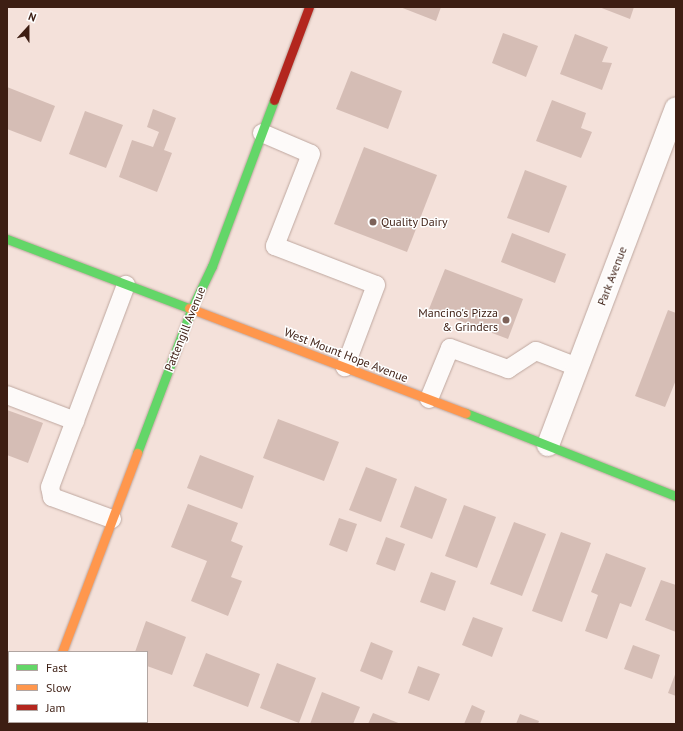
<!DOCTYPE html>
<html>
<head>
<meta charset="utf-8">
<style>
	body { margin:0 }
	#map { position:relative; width:683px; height:731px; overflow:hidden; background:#f4e1da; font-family:"PT Sans",sans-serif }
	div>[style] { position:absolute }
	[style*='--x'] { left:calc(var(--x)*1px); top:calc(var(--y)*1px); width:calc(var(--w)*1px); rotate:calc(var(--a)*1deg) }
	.building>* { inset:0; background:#d5bdb5 }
	.roads { filter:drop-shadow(0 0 1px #bea79f) drop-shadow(0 0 1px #bea79f) }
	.lane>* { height:18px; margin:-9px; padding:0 9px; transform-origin:9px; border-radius:9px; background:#fdfaf9 }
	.street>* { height:22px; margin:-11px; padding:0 11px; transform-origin:11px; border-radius:11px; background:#fdfaf9 }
	.fast>* { height:9px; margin:-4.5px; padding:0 4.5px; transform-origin:4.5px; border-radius:4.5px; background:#63d668 }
	.slow>* { height:9px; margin:-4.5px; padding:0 4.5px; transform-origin:4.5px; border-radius:4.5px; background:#ff974d }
	.jam>* { height:9px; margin:-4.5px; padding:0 4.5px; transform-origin:4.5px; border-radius:4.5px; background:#b3261e }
	.dots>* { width:11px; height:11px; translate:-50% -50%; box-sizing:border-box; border:2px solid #fff; border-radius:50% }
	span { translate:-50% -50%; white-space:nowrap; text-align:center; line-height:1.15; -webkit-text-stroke:3px #fff; paint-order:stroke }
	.poi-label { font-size:12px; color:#3d1e13 }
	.left { translate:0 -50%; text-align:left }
	.right { translate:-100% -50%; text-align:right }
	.street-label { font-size:12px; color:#3d1e13 }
	.frame { position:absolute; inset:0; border:8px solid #3d1e13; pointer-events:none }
	.legend { position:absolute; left:8px; top:651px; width:140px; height:72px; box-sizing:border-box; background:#fff; border:1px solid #b1a5a1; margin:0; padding:5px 7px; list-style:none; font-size:12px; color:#3d1e13 }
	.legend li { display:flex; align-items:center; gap:8px; height:20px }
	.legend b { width:20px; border:1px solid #b1a5a1 }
	.north { position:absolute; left:8px; top:8px; width:40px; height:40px; -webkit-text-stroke:3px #fff; paint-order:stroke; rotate:21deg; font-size:11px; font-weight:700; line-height:16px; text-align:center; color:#3d1e13 }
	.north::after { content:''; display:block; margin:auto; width:14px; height:18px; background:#3d1e13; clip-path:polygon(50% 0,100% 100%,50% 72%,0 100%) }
</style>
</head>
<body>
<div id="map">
	<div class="building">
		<div style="clip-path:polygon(400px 7px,441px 7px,436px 21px)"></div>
		<div style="clip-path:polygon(599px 7px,634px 7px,630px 19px)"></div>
		<div style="clip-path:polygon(503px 33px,538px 46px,526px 77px,492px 63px)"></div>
		<div style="clip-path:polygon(575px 34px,608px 47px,602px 62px,612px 63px,602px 90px,560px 74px)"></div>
		<div style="clip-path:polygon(351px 71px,402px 91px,388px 129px,336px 109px)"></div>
		<div style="clip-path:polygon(7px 87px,55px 106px,41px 142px,7px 129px)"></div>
		<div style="clip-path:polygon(552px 100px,586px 113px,581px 128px,592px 132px,581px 158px,536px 141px)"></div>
		<div style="clip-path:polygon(153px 109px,176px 118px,164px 150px,172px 153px,157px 192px,119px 177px,132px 140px,153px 147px,159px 132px,147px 127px)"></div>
		<div style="clip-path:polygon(85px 111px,123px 125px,106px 168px,69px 154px)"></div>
		<div style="clip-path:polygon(364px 147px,437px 175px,407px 252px,334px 224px)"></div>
		<div style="clip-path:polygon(525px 170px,567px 186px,549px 233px,507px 218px)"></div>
		<div style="clip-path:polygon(512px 233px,566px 254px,555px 283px,501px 262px)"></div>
		<div style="clip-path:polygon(445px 269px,523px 299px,508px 339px,429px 309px)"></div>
		<div style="clip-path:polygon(668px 310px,676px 313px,676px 380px,665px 407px,635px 396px)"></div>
		<div style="clip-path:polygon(7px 410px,43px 423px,28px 463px,7px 455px)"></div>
		<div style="clip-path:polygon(278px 419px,339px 442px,324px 481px,263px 458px)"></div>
		<div style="clip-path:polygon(200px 455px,254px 476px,242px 509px,187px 488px)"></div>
		<div style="clip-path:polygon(366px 467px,397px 479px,381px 522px,349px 510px)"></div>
		<div style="clip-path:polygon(415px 486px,447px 499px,432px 539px,400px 527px)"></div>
		<div style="clip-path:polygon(188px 504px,238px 523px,231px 541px,243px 546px,231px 577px,242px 581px,228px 616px,191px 601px,207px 561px,171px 547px)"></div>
		<div style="clip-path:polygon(464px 505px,496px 517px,477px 568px,445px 556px)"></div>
		<div style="clip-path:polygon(339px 518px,357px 524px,347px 552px,329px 545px)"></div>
		<div style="clip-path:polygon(514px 522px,546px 534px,522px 596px,490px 584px)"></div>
		<div style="clip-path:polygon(561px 532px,591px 543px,562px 622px,532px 611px)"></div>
		<div style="clip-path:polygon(386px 537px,405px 544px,395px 571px,376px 564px)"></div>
		<div style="clip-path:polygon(606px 553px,646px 568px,631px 607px,620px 603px,607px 639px,585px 631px,598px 595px,591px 592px)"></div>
		<div style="clip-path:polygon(431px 572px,456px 581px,445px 611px,420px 602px)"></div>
		<div style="clip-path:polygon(661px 580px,676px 585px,676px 632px,645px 620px)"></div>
		<div style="clip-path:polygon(473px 617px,503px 628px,492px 657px,462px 645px)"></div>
		<div style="clip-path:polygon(146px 621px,186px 637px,172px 675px,147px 666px,147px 652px,135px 652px)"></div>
		<div style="clip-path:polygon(371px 642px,393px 651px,382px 680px,360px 671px)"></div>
		<div style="clip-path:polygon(633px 645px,660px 655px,652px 679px,624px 669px)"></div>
		<div style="clip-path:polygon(206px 653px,260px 674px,248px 707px,193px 686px)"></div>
		<div style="clip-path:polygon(277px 663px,316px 678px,299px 723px,260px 708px)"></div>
		<div style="clip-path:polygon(418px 666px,440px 674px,429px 701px,408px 693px)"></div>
		<div style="clip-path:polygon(676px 672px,676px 696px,668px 693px)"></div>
		<div style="clip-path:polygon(322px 692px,360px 707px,353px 724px,310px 724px)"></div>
		<div style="clip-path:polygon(472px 705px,485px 711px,480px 724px,464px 724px)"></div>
		<div style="clip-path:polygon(373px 713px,401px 724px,368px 724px)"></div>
		<div style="clip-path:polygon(520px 714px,539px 721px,538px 724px,516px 724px)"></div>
	</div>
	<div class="roads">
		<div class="lane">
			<div style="--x:262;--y:133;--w:53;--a:23.2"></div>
			<div style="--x:311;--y:154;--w:99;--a:111.4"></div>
			<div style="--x:275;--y:246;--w:108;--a:21.1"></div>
			<div style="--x:376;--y:285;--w:88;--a:110.7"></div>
			<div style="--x:7;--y:395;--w:73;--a:20.9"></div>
			<div style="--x:429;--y:399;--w:55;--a:-67.6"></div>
			<div style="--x:450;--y:348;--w:62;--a:19.9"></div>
			<div style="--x:508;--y:369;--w:33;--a:-33"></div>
			<div style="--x:536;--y:351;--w:44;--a:21.3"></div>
			<div style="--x:112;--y:519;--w:64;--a:-159.9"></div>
			<div style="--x:52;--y:497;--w:10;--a:-101"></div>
			<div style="--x:50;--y:487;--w:216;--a:-69.4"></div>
			<div style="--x:7;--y:668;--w:2;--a:27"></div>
		</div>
		<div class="street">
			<div style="--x:548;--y:445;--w:360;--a:-69.2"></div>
			<div style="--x:107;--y:722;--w:5;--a:22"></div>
			<div style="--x:36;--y:724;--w:2;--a:-90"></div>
		</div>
		<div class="fast">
			<div style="--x:7;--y:239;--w:195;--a:20.8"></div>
			<div style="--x:466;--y:413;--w:226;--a:21.6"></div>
			<div style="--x:137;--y:453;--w:153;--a:-69.3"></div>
			<div style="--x:191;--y:310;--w:49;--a:-64.5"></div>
			<div style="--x:212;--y:266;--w:177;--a:-69.5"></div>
		</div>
		<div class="slow">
			<div style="--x:189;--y:308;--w:296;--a:20.8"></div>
			<div style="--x:62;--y:652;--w:213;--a:-69.3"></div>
		</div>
		<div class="jam">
			<div style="--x:274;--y:100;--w:99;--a:-69.4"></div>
		</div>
	</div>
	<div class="dots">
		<div style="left:373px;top:222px;background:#7d6259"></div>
		<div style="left:506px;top:320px;background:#7d6259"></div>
	</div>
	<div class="poi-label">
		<span class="left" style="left:381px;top:222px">Quality Dairy</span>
		<span class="right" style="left:498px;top:320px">Mancino's Pizza<br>&amp; Grinders</span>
	</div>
	<div class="street-label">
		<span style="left:612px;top:276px;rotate:-69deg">Park Avenue</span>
		<span style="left:185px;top:329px;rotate:-68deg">Pattengill Avenue</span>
		<span style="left:346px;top:355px;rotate:21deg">West Mount Hope Avenue</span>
	</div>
	<div class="frame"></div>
	<ul class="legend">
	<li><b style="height:5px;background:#63d668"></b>Fast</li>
	<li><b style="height:5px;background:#ff974d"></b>Slow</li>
	<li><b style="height:5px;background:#b3261e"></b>Jam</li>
	</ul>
	<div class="north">N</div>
</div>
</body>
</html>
